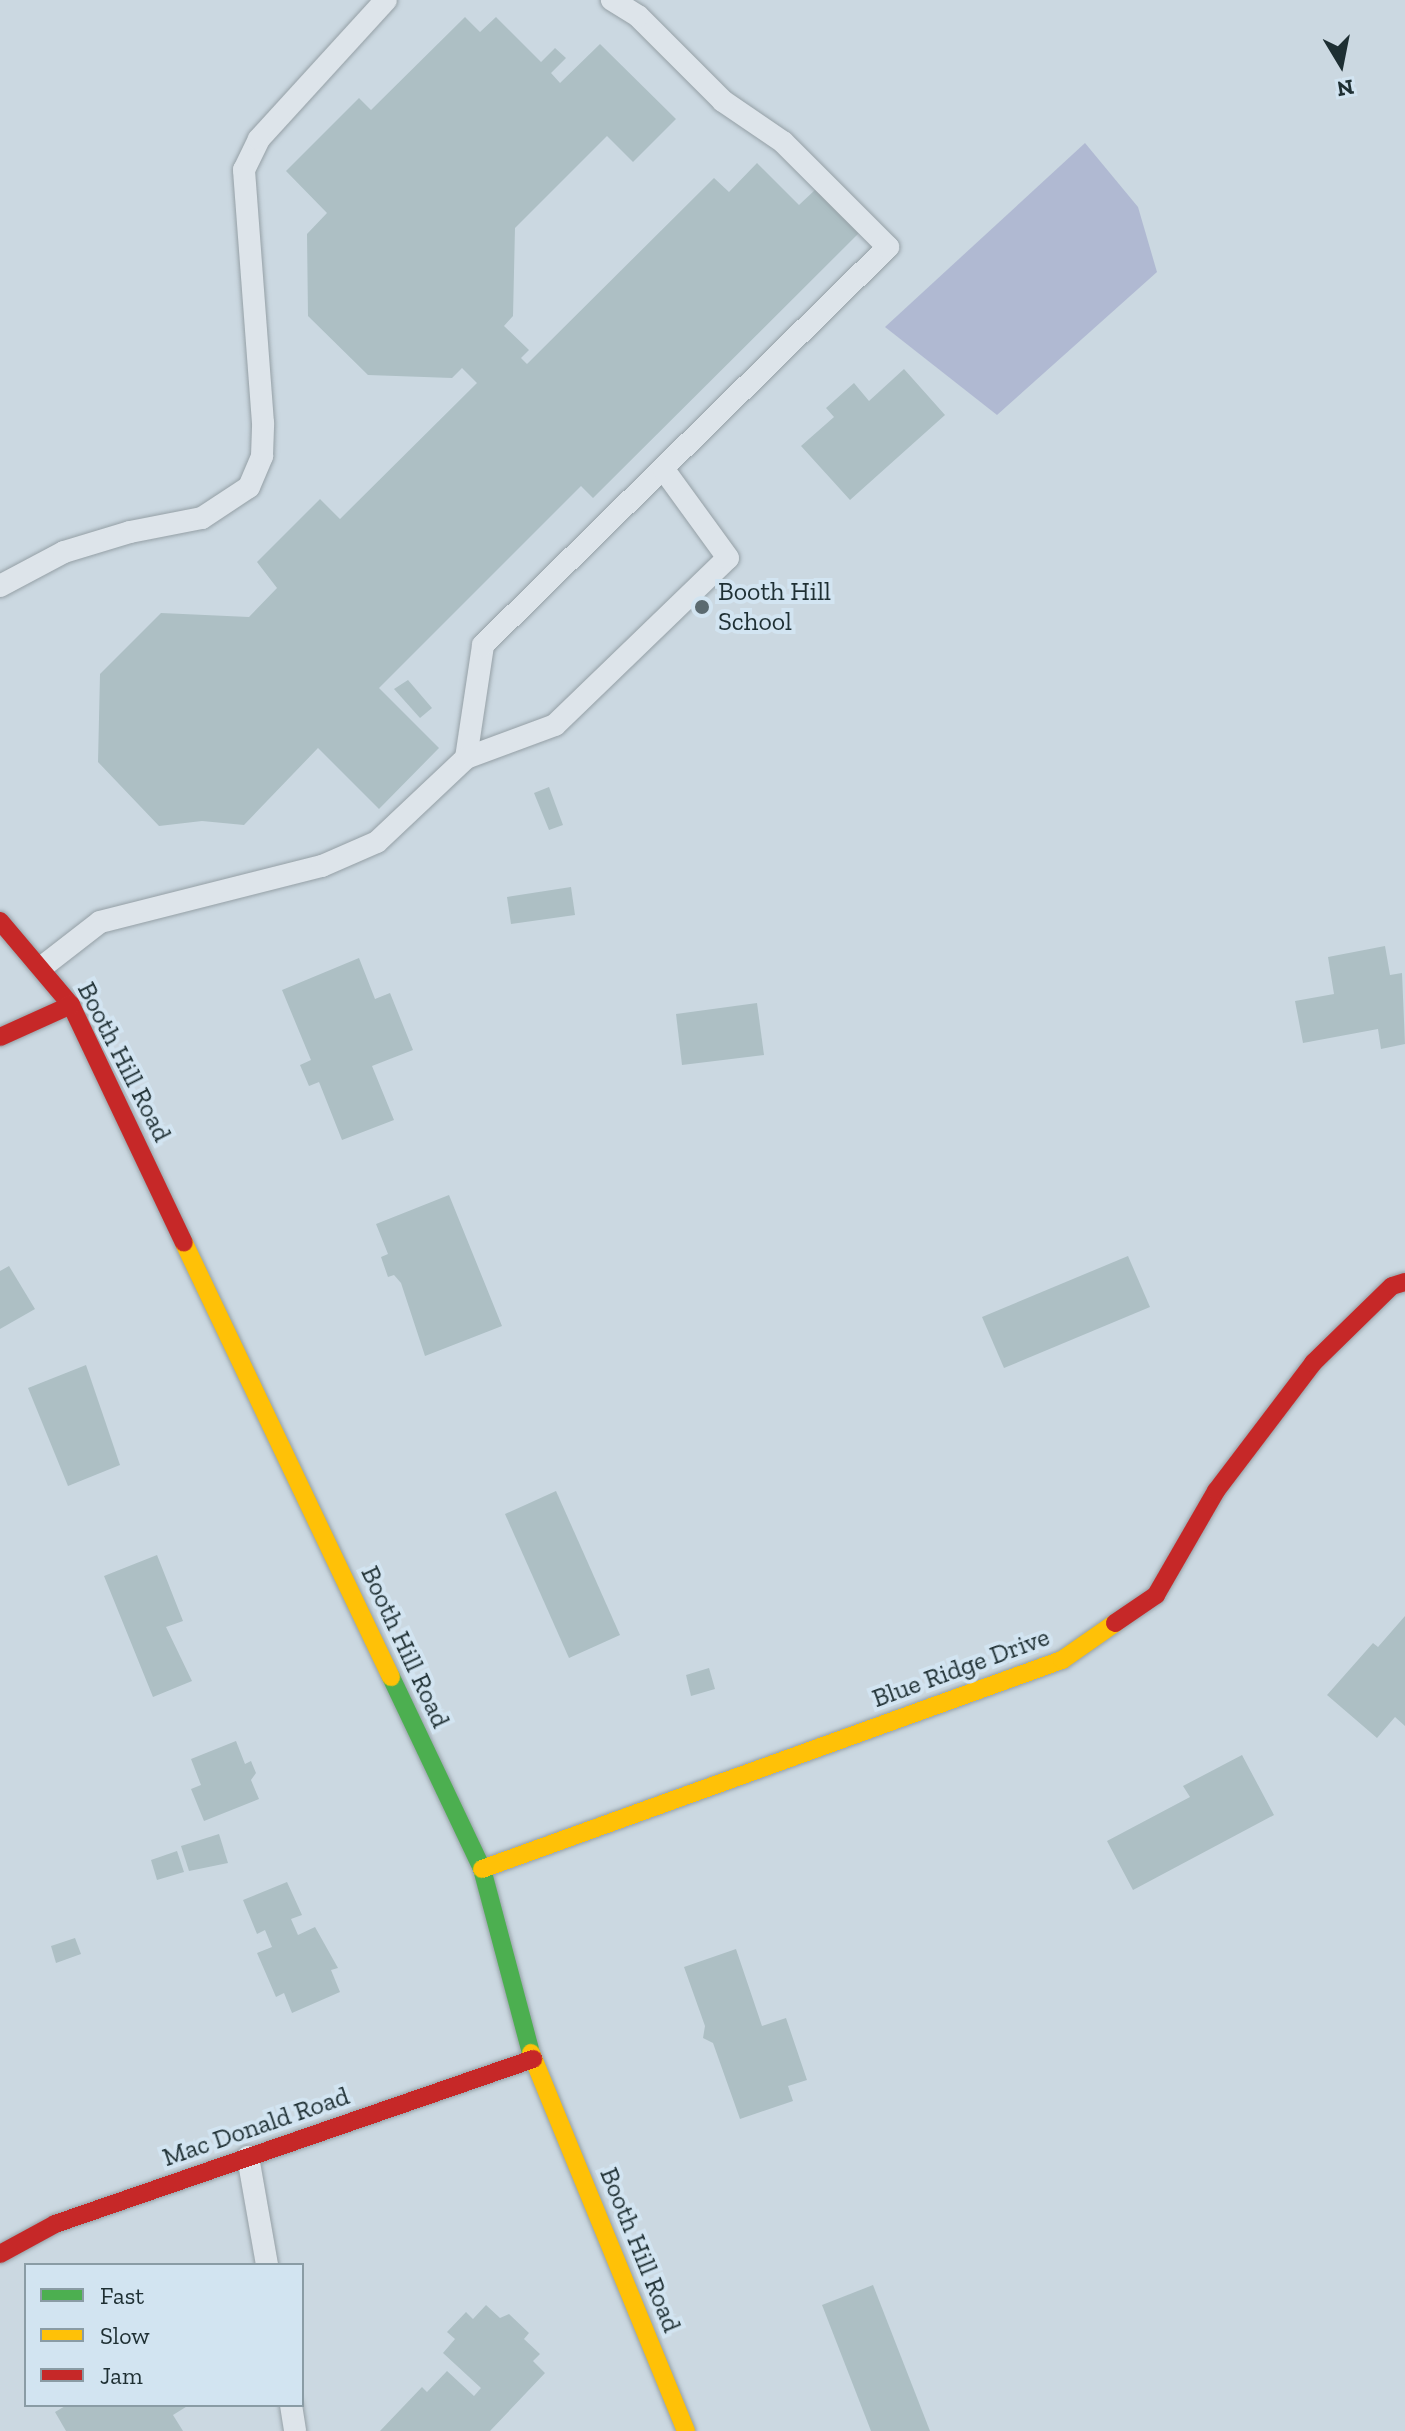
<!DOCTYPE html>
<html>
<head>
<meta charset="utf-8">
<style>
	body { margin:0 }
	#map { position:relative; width:1405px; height:2431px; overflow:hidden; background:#cbd8e1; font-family:"Zilla Slab",serif }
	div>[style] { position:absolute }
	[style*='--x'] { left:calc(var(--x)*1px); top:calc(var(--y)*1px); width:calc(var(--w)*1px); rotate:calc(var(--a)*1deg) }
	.green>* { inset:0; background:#b0b9d2 }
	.building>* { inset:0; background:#adbfc4 }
	.roads { filter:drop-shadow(0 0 2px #95a0a6) drop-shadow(0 0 2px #95a0a6) }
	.lane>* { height:22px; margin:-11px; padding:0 11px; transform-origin:11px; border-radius:11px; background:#dde4ea }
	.fast>* { height:18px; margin:-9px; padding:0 9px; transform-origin:9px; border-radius:9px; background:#4caf50 }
	.slow>* { height:18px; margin:-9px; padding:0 9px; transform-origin:9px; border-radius:9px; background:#ffc107 }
	.jam>* { height:18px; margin:-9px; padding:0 9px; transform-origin:9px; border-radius:9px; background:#c62828 }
	.dots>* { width:22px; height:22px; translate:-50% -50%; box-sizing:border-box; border:4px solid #d2e4f1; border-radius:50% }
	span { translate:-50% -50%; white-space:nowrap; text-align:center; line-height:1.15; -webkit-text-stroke:8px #d2e4f1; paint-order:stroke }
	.poi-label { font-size:26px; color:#1e2f33 }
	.left { translate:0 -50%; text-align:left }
	.street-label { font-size:26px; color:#1e2f33 }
	.legend { position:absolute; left:24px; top:2263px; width:280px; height:144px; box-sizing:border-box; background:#d2e4f1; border:2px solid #8a9ca5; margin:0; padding:10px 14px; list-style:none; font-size:24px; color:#1e2f33 }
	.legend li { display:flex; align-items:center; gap:16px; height:40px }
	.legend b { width:40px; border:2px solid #8a9ca5 }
	.north { position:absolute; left:1301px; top:24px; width:80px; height:80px; -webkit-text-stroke:6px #d2e4f1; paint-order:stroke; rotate:170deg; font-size:22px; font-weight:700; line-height:32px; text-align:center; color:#1e2f33 }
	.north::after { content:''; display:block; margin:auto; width:28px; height:36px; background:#1e2f33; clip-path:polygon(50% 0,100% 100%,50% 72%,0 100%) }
</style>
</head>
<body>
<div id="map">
	<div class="green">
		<div style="clip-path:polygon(1085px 143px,1138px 207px,1157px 272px,997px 415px,885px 327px)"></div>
	</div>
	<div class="building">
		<div style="clip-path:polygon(465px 17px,480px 32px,496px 17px,541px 62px,555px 48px,566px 58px,551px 73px,560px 83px,600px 44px,676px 119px,633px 162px,607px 136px,515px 228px,513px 316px,504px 326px,529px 350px,521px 358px,527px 364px,714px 178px,729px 192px,757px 163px,799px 205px,816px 189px,860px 232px,593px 498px,581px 486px,379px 688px,439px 748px,379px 809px,318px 748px,244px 825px,202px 821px,159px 826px,98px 762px,100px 674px,161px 613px,249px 617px,277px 588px,257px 562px,320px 499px,340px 519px,477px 383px,462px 368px,452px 378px,368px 375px,308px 316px,307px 234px,327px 213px,286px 171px,359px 98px,371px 110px)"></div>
		<div style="clip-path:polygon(904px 369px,945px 415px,850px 500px,801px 446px,834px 417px,826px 408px,854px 383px,869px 401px)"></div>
		<div style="clip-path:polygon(408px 680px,432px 708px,420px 718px,394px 689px)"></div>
		<div style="clip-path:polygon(549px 787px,563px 825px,549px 830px,534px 793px)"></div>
		<div style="clip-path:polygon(571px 887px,575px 915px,511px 924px,507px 897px)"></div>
		<div style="clip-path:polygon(1385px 946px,1390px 975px,1402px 973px,1405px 1044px,1381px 1049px,1378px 1029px,1303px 1043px,1295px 1001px,1334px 994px,1328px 957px)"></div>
		<div style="clip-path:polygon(359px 958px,375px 999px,390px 993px,413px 1050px,372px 1066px,394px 1120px,342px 1140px,319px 1082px,309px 1086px,300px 1065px,311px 1060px,282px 990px)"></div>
		<div style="clip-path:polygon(757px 1003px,764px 1055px,682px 1065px,676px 1014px)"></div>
		<div style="clip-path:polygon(449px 1195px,502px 1326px,425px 1356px,401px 1283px,394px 1275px,388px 1277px,381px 1257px,388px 1254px,376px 1224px)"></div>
		<div style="clip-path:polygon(1128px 1256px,1150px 1307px,1004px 1368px,982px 1317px)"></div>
		<div style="clip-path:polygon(9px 1266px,35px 1309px,0 1329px,0 1271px)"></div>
		<div style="clip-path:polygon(86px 1365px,120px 1465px,68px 1486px,28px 1388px)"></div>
		<div style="clip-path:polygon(556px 1491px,620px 1635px,569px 1658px,505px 1514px)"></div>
		<div style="clip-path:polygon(157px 1555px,183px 1621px,166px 1627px,192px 1681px,153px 1697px,104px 1576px)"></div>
		<div style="clip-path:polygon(1405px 1616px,1405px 1726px,1395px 1717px,1377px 1738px,1327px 1695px,1373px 1643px,1378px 1647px)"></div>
		<div style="clip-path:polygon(709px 1668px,715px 1689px,691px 1696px,686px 1675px)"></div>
		<div style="clip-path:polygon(236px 1741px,245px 1764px,251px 1761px,256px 1773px,251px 1780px,259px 1799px,204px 1821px,191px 1789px,201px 1785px,191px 1759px)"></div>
		<div style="clip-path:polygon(1242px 1755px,1274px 1815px,1133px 1890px,1107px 1841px,1190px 1797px,1183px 1786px)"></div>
		<div style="clip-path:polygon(219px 1834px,228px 1863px,189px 1871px,181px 1846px)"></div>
		<div style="clip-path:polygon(177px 1851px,184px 1872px,157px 1880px,151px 1860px)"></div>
		<div style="clip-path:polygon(287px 1882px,302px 1915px,291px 1919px,298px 1935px,315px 1927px,338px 1968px,331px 1970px,340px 1992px,292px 2013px,284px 1993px,276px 1997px,257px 1953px,272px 1947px,265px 1930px,257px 1934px,243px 1900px)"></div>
		<div style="clip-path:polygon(75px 1938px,81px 1954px,56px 1963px,51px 1946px)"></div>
		<div style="clip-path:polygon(736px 1949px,762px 2026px,786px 2018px,807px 2080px,788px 2086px,793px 2101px,740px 2119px,713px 2043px,703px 2038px,705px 2026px,684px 1967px)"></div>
		<div style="clip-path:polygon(873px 2285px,930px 2431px,871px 2431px,822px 2305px)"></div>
		<div style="clip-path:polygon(486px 2305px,500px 2318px,509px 2314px,529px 2333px,524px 2339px,540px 2354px,533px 2361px,545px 2373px,490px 2431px,380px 2431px,422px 2387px,427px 2392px,447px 2371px,474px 2396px,481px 2388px,443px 2353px,455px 2339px,447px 2332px,466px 2312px,473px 2319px)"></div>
		<div style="clip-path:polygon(67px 2405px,189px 2405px,173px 2415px,183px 2431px,66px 2431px,55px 2412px)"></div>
	</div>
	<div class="roads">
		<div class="lane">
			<div style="--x:0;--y:586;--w:72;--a:-28"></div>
			<div style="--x:64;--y:552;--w:69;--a:-16.9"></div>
			<div style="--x:130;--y:532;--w:73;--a:-11"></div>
			<div style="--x:202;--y:518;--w:56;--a:-33.4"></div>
			<div style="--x:249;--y:487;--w:34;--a:-67"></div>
			<div style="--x:262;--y:456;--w:33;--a:-88"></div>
			<div style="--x:263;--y:423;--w:254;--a:-94.3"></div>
			<div style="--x:244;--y:170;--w:34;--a:-64"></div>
			<div style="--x:259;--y:139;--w:188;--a:-47.6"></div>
			<div style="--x:466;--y:758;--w:114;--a:-81.4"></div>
			<div style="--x:483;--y:645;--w:568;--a:-44.5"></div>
			<div style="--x:888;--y:247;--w:148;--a:-135"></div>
			<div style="--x:783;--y:142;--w:73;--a:-145.7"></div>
			<div style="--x:723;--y:101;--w:120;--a:-135"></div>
			<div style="--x:638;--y:16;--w:31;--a:-148"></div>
			<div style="--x:42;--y:967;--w:73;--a:-37.8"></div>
			<div style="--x:100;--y:922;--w:229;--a:-14.2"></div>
			<div style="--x:322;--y:866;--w:60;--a:-23.6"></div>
			<div style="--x:377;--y:842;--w:122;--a:-43.3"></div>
			<div style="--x:466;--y:758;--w:95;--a:-20.3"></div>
			<div style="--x:555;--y:725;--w:240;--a:-44"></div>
			<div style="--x:728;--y:558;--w:109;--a:-126"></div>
			<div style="--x:248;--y:2157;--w:110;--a:80"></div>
			<div style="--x:291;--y:2405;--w:26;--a:81"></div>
		</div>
		<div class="fast">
			<div style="--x:391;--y:1677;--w:212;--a:64.6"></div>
			<div style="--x:482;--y:1869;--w:190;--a:75.1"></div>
		</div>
		<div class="slow">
			<div style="--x:184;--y:1243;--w:481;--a:64.5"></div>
			<div style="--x:482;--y:1869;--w:617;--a:-19.82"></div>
			<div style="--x:1062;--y:1660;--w:65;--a:-34.9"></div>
			<div style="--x:531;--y:2053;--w:409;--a:67.7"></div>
		</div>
		<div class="jam">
			<div style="--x:0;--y:921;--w:110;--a:49.8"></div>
			<div style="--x:71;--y:1005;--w:263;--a:64.6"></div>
			<div style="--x:0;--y:1037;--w:78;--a:-24.3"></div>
			<div style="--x:1115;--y:1623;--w:50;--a:-34.3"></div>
			<div style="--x:1156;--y:1595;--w:120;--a:-60"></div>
			<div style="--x:1216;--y:1491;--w:161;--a:-52.8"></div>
			<div style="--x:1313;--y:1363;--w:110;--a:-44.3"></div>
			<div style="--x:1392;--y:1286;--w:14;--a:-17"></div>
			<div style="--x:0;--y:2254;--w:63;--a:-28.6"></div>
			<div style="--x:55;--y:2224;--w:506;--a:-19.04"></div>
		</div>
	</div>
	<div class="dots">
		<div style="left:702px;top:607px;background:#5b6a70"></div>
	</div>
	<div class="poi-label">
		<span class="left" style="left:718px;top:607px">Booth Hill<br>School</span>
	</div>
	<div class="street-label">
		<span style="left:124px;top:1062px;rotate:63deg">Booth Hill Road</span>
		<span style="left:405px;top:1647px;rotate:65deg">Booth Hill Road</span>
		<span style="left:961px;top:1668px;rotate:-20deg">Blue Ridge Drive</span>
		<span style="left:256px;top:2127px;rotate:-19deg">Mac Donald Road</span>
		<span style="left:640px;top:2250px;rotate:68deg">Booth Hill Road</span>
	</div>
	<ul class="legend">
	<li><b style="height:10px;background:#4caf50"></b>Fast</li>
	<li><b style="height:10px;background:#ffc107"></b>Slow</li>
	<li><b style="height:10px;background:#c62828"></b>Jam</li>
	</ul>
	<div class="north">N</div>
</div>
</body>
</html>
